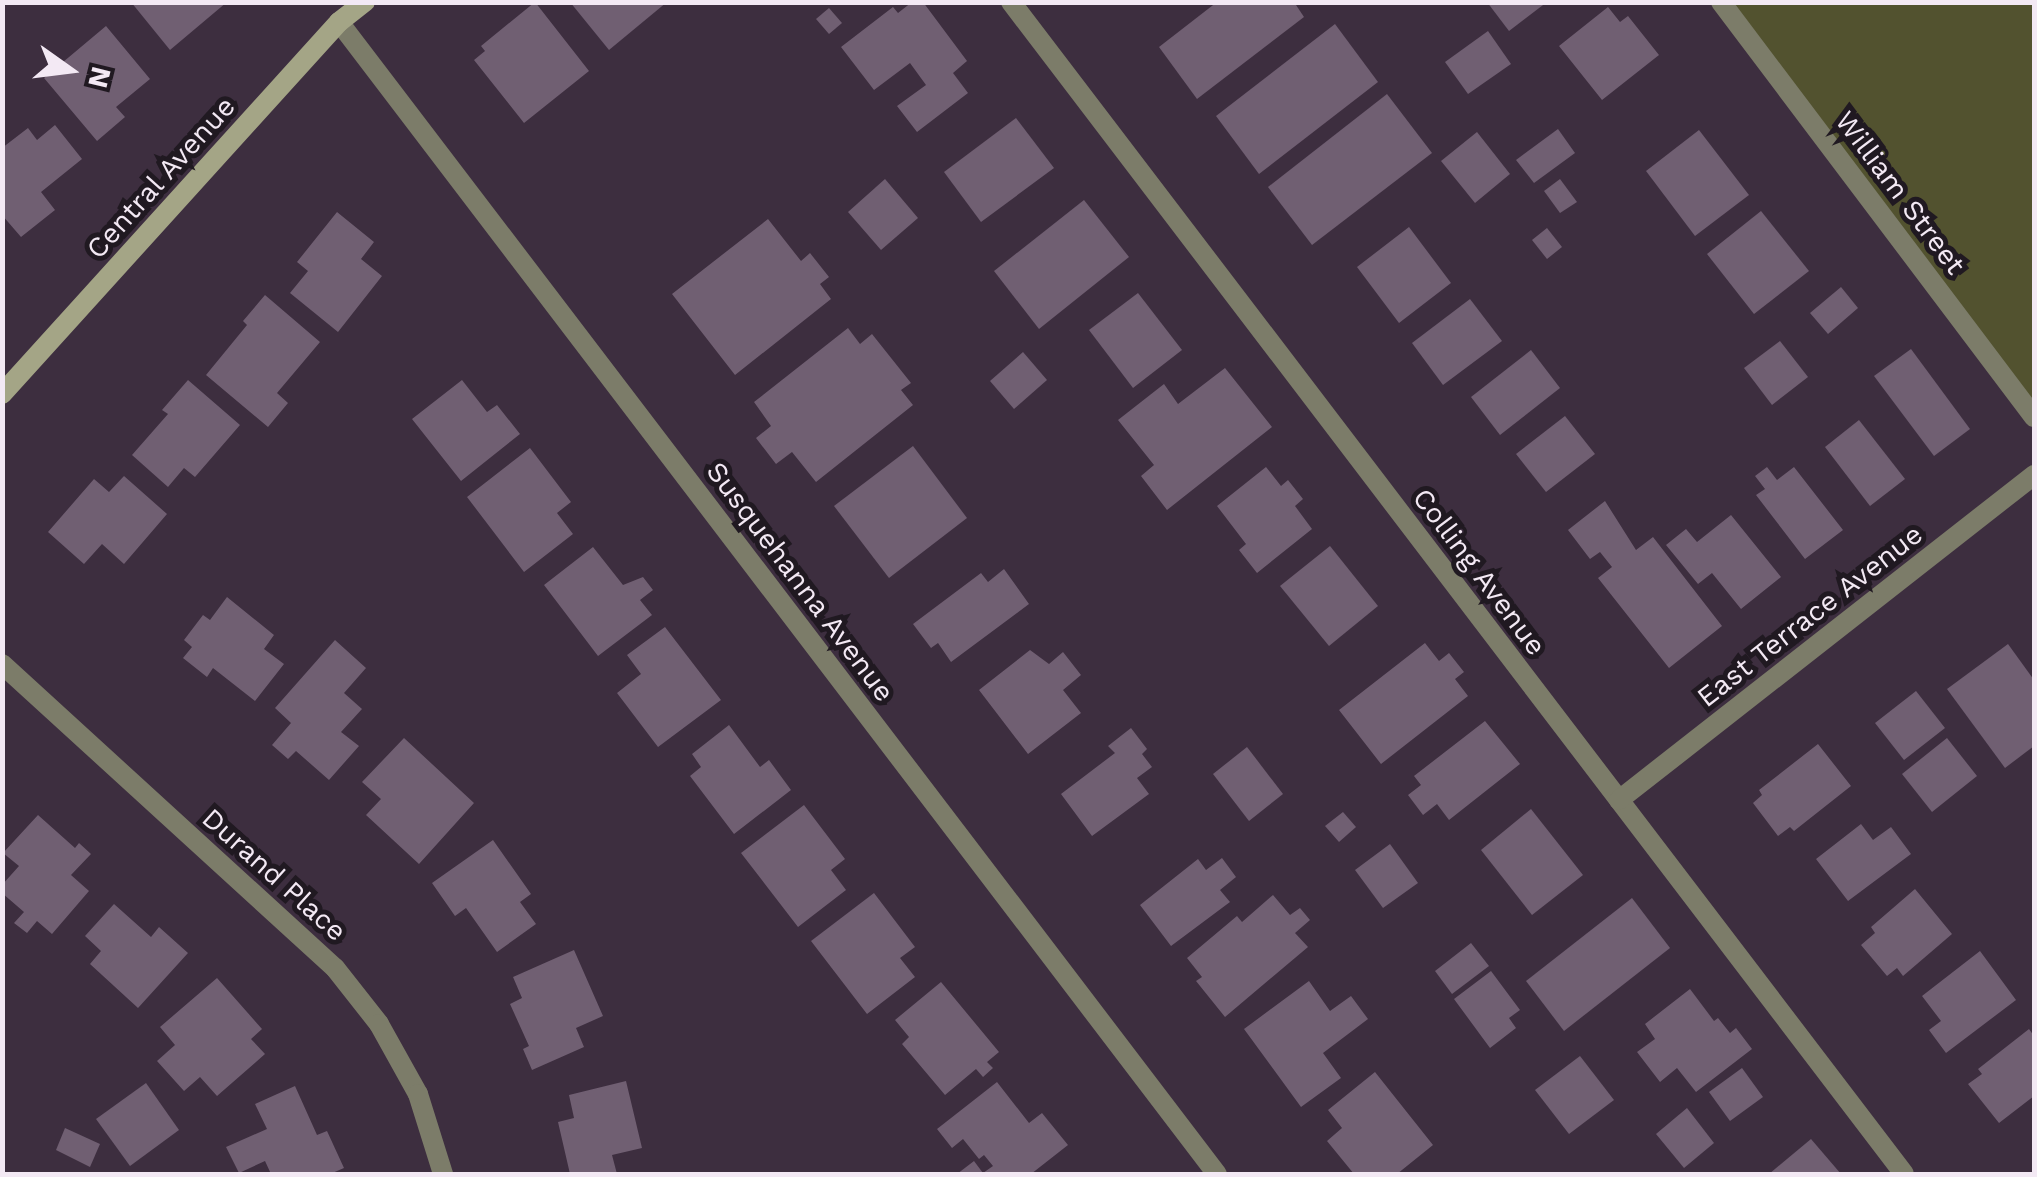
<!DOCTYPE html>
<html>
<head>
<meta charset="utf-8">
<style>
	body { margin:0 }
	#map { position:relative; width:2037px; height:1177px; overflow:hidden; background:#3d2e3f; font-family:"Work Sans",sans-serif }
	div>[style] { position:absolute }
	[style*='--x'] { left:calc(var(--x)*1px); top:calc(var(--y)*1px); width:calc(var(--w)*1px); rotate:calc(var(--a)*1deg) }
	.green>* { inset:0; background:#52522f }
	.building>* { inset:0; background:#705f72 }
	.street>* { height:20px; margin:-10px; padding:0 10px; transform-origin:10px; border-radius:10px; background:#7c7c69 }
	.secondary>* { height:20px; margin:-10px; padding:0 10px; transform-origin:10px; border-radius:10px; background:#a4a586 }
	span { translate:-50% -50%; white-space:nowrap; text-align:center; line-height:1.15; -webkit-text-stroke:10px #201921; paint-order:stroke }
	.street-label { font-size:28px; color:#f3e9f4 }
	.frame { position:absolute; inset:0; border:5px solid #f3e9f4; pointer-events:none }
	.north { position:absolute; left:20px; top:20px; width:100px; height:100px; -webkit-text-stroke:8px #201921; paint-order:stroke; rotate:104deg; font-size:28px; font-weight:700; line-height:40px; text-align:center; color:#f3e9f4 }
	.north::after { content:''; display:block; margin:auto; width:35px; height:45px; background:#f3e9f4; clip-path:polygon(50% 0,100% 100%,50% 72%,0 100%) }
</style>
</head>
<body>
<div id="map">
	<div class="green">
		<div style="clip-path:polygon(1718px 3px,2034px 3px,2034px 420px)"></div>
	</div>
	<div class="building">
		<div style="clip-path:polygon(131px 2px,227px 2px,170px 50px)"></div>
		<div style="clip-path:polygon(535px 2px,589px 71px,524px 123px,474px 60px,485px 51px,481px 46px)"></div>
		<div style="clip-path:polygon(570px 2px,667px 2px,609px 50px)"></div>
		<div style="clip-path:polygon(912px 2px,923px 2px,967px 61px,953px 73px,968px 93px,917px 132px,897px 106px,926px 85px,910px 63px,874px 90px,841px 47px,893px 7px,898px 13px)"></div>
		<div style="clip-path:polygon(1217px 2px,1294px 2px,1304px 17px,1197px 99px,1159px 47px)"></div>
		<div style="clip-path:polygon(1487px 2px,1547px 2px,1509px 31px)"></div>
		<div style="clip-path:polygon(1608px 7px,1620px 22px,1628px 16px,1659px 55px,1602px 100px,1559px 46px)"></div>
		<div style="clip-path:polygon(829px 8px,842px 23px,829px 34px,816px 19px)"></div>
		<div style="clip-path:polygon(1335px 24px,1378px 82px,1259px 174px,1216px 116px)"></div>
		<div style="clip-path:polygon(106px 26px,150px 79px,116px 107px,125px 117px,97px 141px,44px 78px)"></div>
		<div style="clip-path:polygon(1488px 31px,1511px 64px,1468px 94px,1445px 62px)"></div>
		<div style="clip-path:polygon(1387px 94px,1432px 153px,1312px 245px,1268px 187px)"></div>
		<div style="clip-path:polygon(1016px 118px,1054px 168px,981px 222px,944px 172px)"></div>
		<div style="clip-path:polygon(55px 125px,82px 159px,41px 192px,55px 210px,21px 237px,2px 215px,2px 148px,28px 128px,37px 140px)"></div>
		<div style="clip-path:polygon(1558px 129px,1575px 153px,1534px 183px,1516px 160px)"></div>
		<div style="clip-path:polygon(1699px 130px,1749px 195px,1695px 236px,1646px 171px)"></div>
		<div style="clip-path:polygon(1477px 132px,1510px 174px,1475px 203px,1441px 161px)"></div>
		<div style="clip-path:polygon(885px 179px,918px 218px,881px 250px,848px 212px)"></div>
		<div style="clip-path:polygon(1560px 179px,1577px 202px,1560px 213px,1544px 191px)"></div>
		<div style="clip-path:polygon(1084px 200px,1129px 257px,1039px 329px,994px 271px)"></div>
		<div style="clip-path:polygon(1761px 211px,1809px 271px,1754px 314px,1707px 254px)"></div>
		<div style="clip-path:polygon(337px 212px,374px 242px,361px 259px,382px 276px,338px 332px,290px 293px,308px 271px,297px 262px)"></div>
		<div style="clip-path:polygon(768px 219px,801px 261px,810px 253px,829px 277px,820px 284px,831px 299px,735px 375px,672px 294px)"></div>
		<div style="clip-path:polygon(1409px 227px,1451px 283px,1399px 323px,1357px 267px)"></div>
		<div style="clip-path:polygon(1547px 228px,1562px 247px,1547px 259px,1532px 240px)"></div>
		<div style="clip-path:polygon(1841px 287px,1858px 308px,1828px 334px,1810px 313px)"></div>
		<div style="clip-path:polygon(1138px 293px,1182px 350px,1133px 388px,1089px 330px)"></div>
		<div style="clip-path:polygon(265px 295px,320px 342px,277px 393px,288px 403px,268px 427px,206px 375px,247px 325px,243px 321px)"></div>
		<div style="clip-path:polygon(1470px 299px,1502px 341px,1443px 385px,1412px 343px)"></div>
		<div style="clip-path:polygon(848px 328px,860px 344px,872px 334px,911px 383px,901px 390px,913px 405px,816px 482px,792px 452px,776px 464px,756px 438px,771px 426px,754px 402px)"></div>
		<div style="clip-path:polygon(1780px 341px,1808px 377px,1772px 405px,1744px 368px)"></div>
		<div style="clip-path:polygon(1911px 349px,1970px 429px,1934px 456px,1874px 376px)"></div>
		<div style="clip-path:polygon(1531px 350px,1560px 388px,1500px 435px,1471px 397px)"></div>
		<div style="clip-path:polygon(1023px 352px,1047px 380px,1014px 409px,990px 381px)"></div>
		<div style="clip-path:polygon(1225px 368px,1272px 427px,1167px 510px,1141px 476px,1154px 465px,1118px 420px,1164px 384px,1178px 404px)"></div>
		<div style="clip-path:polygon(188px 380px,240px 425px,195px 477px,184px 468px,168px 487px,132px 455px,168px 414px,162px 410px)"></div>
		<div style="clip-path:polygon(462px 380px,487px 412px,497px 405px,520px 434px,461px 481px,412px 419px)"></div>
		<div style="clip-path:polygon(1565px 416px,1595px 454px,1546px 492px,1516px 454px)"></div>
		<div style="clip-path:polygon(1859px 420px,1905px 479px,1870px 506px,1825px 447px)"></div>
		<div style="clip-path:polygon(913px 446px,967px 518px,889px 578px,834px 506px)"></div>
		<div style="clip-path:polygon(530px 448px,571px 502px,557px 513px,573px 534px,524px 572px,467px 497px)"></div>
		<div style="clip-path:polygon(1266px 467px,1281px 486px,1288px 480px,1303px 499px,1295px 506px,1312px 529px,1257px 573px,1239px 550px,1246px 544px,1217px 506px)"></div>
		<div style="clip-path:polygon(1767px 467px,1777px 480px,1794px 467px,1843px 530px,1805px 559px,1756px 495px,1765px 489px,1755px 476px)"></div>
		<div style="clip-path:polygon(124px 476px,167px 514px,124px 564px,102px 544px,84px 564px,48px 532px,94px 479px,109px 492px)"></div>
		<div style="clip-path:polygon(1605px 501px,1636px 550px,1653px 537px,1722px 626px,1669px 668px,1598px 578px,1612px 567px,1600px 552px,1590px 559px,1568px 530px)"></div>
		<div style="clip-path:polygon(1731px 515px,1781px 577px,1741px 609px,1712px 573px,1698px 584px,1666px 545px,1686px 529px,1697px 542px)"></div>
		<div style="clip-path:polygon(1330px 546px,1378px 606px,1329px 646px,1280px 586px)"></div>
		<div style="clip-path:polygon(593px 547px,623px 585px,643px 577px,653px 590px,640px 600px,652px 615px,598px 656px,544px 585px)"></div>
		<div style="clip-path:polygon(1004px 569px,1029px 604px,951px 662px,938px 643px,931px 648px,913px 624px,981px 573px,988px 582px)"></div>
		<div style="clip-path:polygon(227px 597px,274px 635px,264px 649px,284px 664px,255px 701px,213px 668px,207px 677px,183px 658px,192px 647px,184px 640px,203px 615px,210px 620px)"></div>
		<div style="clip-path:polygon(665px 627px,721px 700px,658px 747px,617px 693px,641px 674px,627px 655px)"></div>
		<div style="clip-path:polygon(335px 640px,366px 668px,344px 693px,362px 709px,341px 732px,359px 746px,329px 780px,296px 751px,288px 759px,272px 745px,291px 723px,275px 708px)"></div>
		<div style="clip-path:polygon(1425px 643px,1439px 661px,1449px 653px,1464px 672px,1455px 679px,1468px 696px,1381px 764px,1339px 710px)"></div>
		<div style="clip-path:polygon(2008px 644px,2034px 680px,2034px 746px,2005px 768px,1947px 689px)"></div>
		<div style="clip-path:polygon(1030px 650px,1049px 664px,1063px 652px,1081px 675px,1063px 690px,1081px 713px,1028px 754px,979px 690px)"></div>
		<div style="clip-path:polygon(1916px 691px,1945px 728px,1904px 760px,1875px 723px)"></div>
		<div style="clip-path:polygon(1485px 721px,1520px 764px,1449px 820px,1437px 804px,1423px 815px,1408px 795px,1421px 785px,1414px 776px)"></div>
		<div style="clip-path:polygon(729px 725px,760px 767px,769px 760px,791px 790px,734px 834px,690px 776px,701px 767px,692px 754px)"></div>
		<div style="clip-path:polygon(1131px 728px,1147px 749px,1142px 754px,1152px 767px,1137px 778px,1149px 794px,1092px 836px,1061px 794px,1115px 753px,1108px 746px)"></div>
		<div style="clip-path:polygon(404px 738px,474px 803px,419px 864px,366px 815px,381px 799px,362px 782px)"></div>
		<div style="clip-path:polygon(1947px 738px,1977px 776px,1932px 812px,1902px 774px)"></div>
		<div style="clip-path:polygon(1818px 744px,1851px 786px,1794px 831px,1790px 827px,1778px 836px,1753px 803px,1762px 795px,1759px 790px)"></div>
		<div style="clip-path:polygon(1247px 747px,1283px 794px,1249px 821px,1213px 774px)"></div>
		<div style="clip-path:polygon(804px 805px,845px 859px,831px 870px,846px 890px,798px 927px,741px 853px)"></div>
		<div style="clip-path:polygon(1531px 809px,1583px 875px,1532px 915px,1481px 850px)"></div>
		<div style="clip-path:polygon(1343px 812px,1356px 827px,1339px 842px,1325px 826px)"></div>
		<div style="clip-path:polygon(38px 815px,75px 848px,79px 843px,91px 854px,71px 875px,89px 891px,52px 934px,37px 921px,27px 933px,14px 923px,24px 912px,2px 893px,2px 885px,19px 866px,3px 853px)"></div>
		<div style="clip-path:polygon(1861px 824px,1873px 840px,1891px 827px,1911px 854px,1848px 901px,1816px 859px)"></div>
		<div style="clip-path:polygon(493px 840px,531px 894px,520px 902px,536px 924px,497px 952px,466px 908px,455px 916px,432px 883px)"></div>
		<div style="clip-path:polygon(1390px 844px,1418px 883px,1383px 908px,1355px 870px)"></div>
		<div style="clip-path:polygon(1222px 858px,1236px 877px,1220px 890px,1230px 902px,1171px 946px,1140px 905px,1198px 859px,1206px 870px)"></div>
		<div style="clip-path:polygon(1915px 889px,1952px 934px,1903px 976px,1897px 968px,1887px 976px,1861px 945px,1875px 933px,1871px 927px)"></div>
		<div style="clip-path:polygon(874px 893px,915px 947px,900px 958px,915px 977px,867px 1014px,811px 941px)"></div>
		<div style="clip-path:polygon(1273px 895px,1290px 915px,1300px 908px,1310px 920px,1295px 933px,1308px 947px,1225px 1017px,1196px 981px,1202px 977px,1187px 958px,1237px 916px,1242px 922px)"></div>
		<div style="clip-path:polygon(1632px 898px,1670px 948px,1564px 1031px,1526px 981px)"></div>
		<div style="clip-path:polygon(114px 904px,151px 937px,159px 927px,188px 953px,138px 1008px,90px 964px,101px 951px,85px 936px)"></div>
		<div style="clip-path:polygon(1471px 943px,1489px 966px,1452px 994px,1435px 971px)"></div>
		<div style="clip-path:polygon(574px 950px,603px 1016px,576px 1028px,584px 1047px,532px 1070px,523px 1049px,529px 1046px,510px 1004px,522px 998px,513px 977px)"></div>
		<div style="clip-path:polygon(1980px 951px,2016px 1000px,1946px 1053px,1929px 1030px,1941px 1021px,1922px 996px)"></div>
		<div style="clip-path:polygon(1491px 971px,1520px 1010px,1509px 1018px,1516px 1028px,1490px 1048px,1454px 999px)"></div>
		<div style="clip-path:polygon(217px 978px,262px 1029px,251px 1039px,265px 1054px,217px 1096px,200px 1077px,184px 1091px,157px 1061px,175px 1045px,160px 1027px)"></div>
		<div style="clip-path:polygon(1309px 981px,1330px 1011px,1351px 996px,1368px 1019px,1323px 1053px,1341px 1078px,1301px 1107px,1244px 1029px)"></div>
		<div style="clip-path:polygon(941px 982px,999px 1052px,987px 1062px,993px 1068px,983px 1077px,976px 1069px,945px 1095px,902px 1044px,909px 1037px,895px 1020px)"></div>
		<div style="clip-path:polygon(1690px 989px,1714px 1021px,1718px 1018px,1730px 1033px,1736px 1028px,1752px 1049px,1696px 1092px,1677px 1068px,1660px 1082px,1637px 1052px,1655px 1039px,1645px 1024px)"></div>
		<div style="clip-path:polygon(2029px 1029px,2034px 1036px,2034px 1096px,1999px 1123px,1968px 1084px,1982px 1074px,1978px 1069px)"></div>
		<div style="clip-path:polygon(1580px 1056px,1614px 1100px,1569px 1134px,1535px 1090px)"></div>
		<div style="clip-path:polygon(1742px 1068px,1763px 1097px,1730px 1121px,1709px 1092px)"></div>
		<div style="clip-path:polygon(1375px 1072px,1433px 1145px,1397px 1174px,1354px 1174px,1327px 1141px,1342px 1128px,1328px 1110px)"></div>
		<div style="clip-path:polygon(626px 1081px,642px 1148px,612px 1155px,617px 1174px,570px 1174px,558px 1122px,574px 1118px,569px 1095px)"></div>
		<div style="clip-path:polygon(997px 1082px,1029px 1123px,1042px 1113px,1068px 1145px,1031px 1174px,957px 1174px,974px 1161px,983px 1173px,993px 1166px,984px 1155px,979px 1159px,963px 1139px,952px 1148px,937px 1129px)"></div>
		<div style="clip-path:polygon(146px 1083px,179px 1130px,130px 1166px,96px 1119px)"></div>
		<div style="clip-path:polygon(295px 1086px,317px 1135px,327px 1131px,344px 1168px,330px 1174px,271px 1174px,265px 1161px,239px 1173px,226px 1147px,267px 1129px,255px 1104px)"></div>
		<div style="clip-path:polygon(1687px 1108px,1714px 1143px,1684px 1168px,1656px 1134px)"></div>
		<div style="clip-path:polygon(65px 1128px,100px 1144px,90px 1167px,56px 1150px)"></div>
		<div style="clip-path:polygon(1811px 1139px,1841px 1174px,1769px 1174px)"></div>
	</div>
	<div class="street">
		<div style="--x:1011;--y:2;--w:1473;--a:52.69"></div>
		<div style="--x:1721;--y:2;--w:520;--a:52.98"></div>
		<div style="--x:339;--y:22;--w:1448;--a:52.69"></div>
		<div style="--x:2;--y:664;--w:451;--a:42.4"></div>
		<div style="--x:335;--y:968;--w:71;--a:51.8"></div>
		<div style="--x:379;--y:1024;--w:80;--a:60.9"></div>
		<div style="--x:418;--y:1094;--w:84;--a:72.6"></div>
		<div style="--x:1619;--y:800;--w:527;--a:-38.07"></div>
	</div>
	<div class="secondary">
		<div style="--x:2;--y:394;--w:502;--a:-47.83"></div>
		<div style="--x:339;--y:22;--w:33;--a:-38"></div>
	</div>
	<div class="street-label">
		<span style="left:161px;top:178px;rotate:-48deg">Central Avenue</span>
		<span style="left:1900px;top:193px;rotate:53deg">William Street</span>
		<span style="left:1479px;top:572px;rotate:53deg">Colling Avenue</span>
		<span style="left:800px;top:582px;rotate:53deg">Susquehanna Avenue</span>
		<span style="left:1810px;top:616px;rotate:-38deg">East Terrace Avenue</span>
		<span style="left:274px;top:875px;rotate:42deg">Durand Place</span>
	</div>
	<div class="frame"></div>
	<div class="north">N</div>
</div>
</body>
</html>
